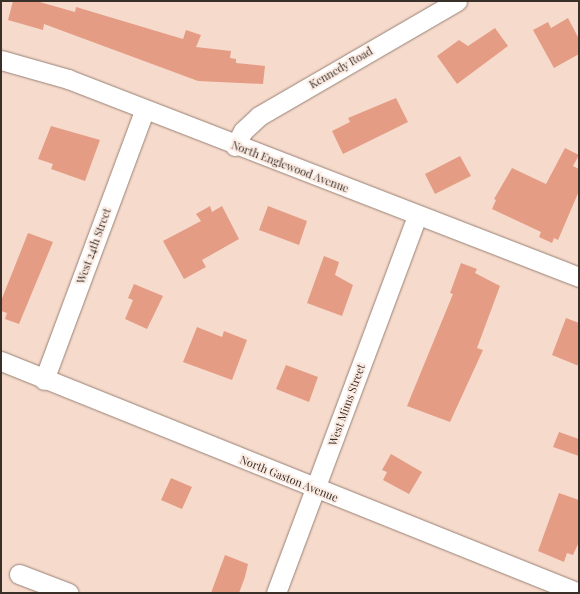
<!DOCTYPE html>
<html>
<head>
<meta charset="utf-8">
<style>
	body { margin:0 }
	#map { position:relative; width:580px; height:594px; overflow:hidden; background:#f6dbcd; font-family:"Playfair Display",serif }
	div>[style] { position:absolute }
	[style*='--x'] { left:calc(var(--x)*1px); top:calc(var(--y)*1px); width:calc(var(--w)*1px); rotate:calc(var(--a)*1deg) }
	.building>* { inset:0; background:#e49c84 }
	.roads { filter:drop-shadow(0 0 1px #988073) drop-shadow(0 0 1px #988073) }
	.minor>* { height:19px; margin:-9.5px; padding:0 9.5px; transform-origin:9.5px; border-radius:9.5px; background:#fff }
	span { translate:-50% -50%; white-space:nowrap; text-align:center; line-height:1.15; -webkit-text-stroke:3.5px #fbebe2; paint-order:stroke }
	.street-label { font-size:11px; color:#3a302a }
	.frame { position:absolute; inset:0; border:2px solid #3a302a; pointer-events:none }
</style>
</head>
<body>
<div id="map">
	<div class="building">
		<div style="clip-path:polygon(13px 1px,36px 1px,75px 12px,76px 7px,183px 39px,186px 30px,201px 35px,196px 47px,231px 51px,230px 58px,236px 59px,236px 63px,265px 66px,263px 84px,198px 81px,44px 24px,43px 30px,8px 20px)"></div>
		<div style="clip-path:polygon(568px 18px,579px 39px,579px 54px,554px 68px,533px 30px,548px 22px,551px 28px)"></div>
		<div style="clip-path:polygon(495px 28px,508px 46px,457px 84px,437px 56px,459px 40px,468px 46px)"></div>
		<div style="clip-path:polygon(396px 98px,408px 122px,343px 154px,332px 131px,350px 122px,348px 118px)"></div>
		<div style="clip-path:polygon(51px 126px,100px 140px,85px 181px,51px 169px,53px 164px,38px 159px)"></div>
		<div style="clip-path:polygon(565px 148px,579px 155px,573px 166px,579px 169px,579px 191px,558px 240px,554px 238px,552px 243px,539px 237px,541px 232px,492px 209px,496px 200px,494px 199px,512px 168px,546px 184px)"></div>
		<div style="clip-path:polygon(460px 156px,471px 176px,435px 194px,425px 174px)"></div>
		<div style="clip-path:polygon(210px 206px,212px 212px,222px 206px,239px 239px,202px 260px,206px 267px,184px 279px,163px 241px,201px 221px,196px 214px)"></div>
		<div style="clip-path:polygon(268px 206px,307px 221px,299px 245px,259px 230px)"></div>
		<div style="clip-path:polygon(28px 233px,53px 242px,19px 324px,5px 319px,7px 313px,1px 311px,1px 301px)"></div>
		<div style="clip-path:polygon(324px 256px,339px 262px,335px 275px,353px 285px,342px 316px,307px 303px)"></div>
		<div style="clip-path:polygon(461px 263px,477px 269px,475px 273px,500px 286px,477px 348px,483px 350px,450px 422px,407px 406px,453px 294px,450px 293px)"></div>
		<div style="clip-path:polygon(134px 284px,163px 296px,147px 329px,125px 319px,133px 300px,128px 298px)"></div>
		<div style="clip-path:polygon(566px 318px,579px 323px,579px 366px,552px 355px)"></div>
		<div style="clip-path:polygon(197px 327px,222px 337px,224px 331px,247px 340px,232px 380px,183px 362px)"></div>
		<div style="clip-path:polygon(286px 365px,318px 377px,309px 402px,276px 389px)"></div>
		<div style="clip-path:polygon(559px 432px,579px 439px,579px 456px,553px 447px)"></div>
		<div style="clip-path:polygon(391px 454px,422px 472px,409px 494px,383px 480px,387px 472px,382px 470px)"></div>
		<div style="clip-path:polygon(171px 478px,192px 487px,182px 509px,161px 500px)"></div>
		<div style="clip-path:polygon(559px 493px,579px 500px,579px 542px,573px 555px,567px 553px,564px 562px,538px 551px)"></div>
		<div style="clip-path:polygon(225px 555px,248px 564px,245px 577px,239px 593px,211px 593px)"></div>
	</div>
	<div class="roads">
		<div class="minor">
			<div style="--x:1;--y:60;--w:70;--a:15.8"></div>
			<div style="--x:68;--y:79;--w:548;--a:21.18"></div>
			<div style="--x:235;--y:146;--w:17;--a:-62"></div>
			<div style="--x:243;--y:131;--w:22;--a:-43"></div>
			<div style="--x:259;--y:116;--w:229;--a:-30.1"></div>
			<div style="--x:1;--y:361;--w:623;--a:21.87"></div>
			<div style="--x:44;--y:380;--w:287;--a:-69.6"></div>
			<div style="--x:19;--y:574;--w:53;--a:20.8"></div>
			<div style="--x:276;--y:593;--w:403;--a:-69.5"></div>
		</div>
	</div>
	<div class="street-label">
		<span style="left:341px;top:68px;rotate:-30deg">Kennedy Road</span>
		<span style="left:290px;top:167px;rotate:21deg">North Englewood Avenue</span>
		<span style="left:94px;top:246px;rotate:-70deg">West 24th Street</span>
		<span style="left:347px;top:405px;rotate:-70deg">West Mims Street</span>
		<span style="left:289px;top:479px;rotate:22deg">North Gaston Avenue</span>
	</div>
	<div class="frame"></div>
</div>
</body>
</html>
